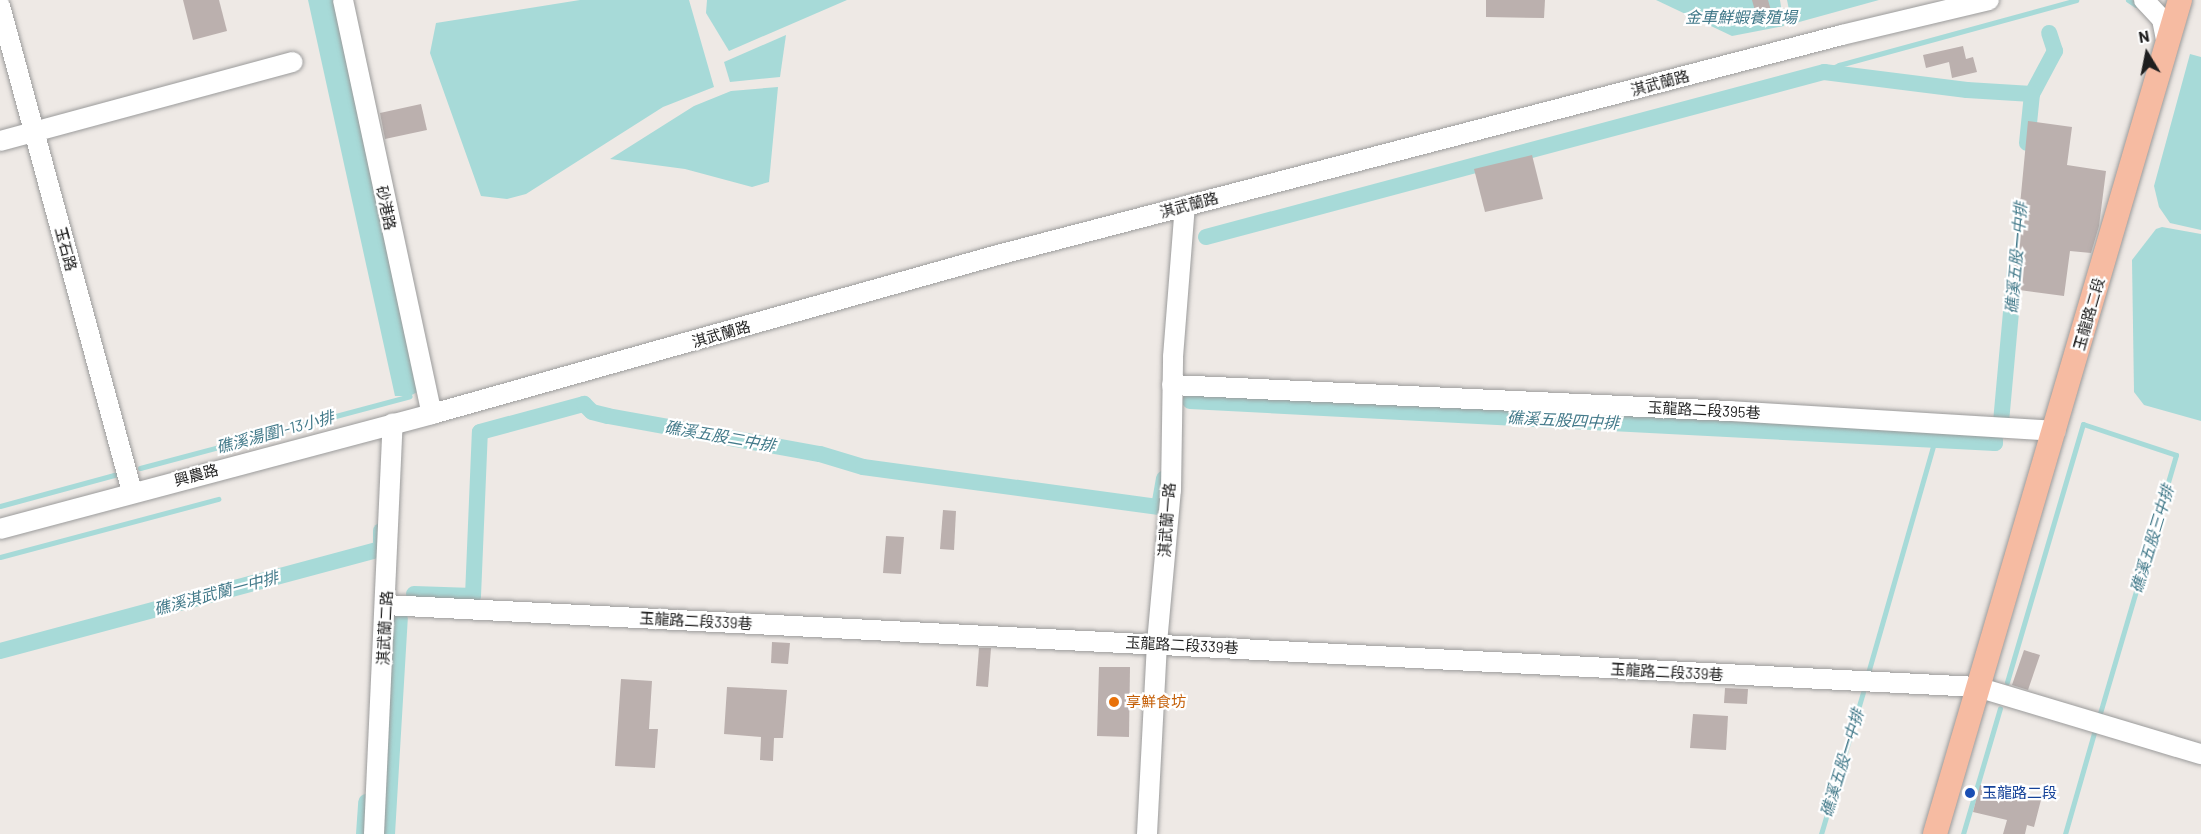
<!DOCTYPE html>
<html>
<head>
<meta charset="utf-8">
<style>
	body { margin:0 }
	#map { position:relative; width:2201px; height:834px; overflow:hidden; background:#eee9e5; font-family:Barlow,"Noto Sans TC",sans-serif }
	div>[style] { position:absolute }
	[style*='--x'] { left:calc(var(--x)*1px); top:calc(var(--y)*1px); width:calc(var(--w)*1px); rotate:calc(var(--a)*1deg) }
	.water>* { inset:0; background:#a7dad8 }
	.stream>* { height:5px; margin:-2.5px; padding:0 2.5px; transform-origin:2.5px; border-radius:2.5px; background:#a7dad8 }
	.canal>* { height:16px; margin:-8px; padding:0 8px; transform-origin:8px; border-radius:8px; background:#a7dad8 }
	.building>* { inset:0; background:#bbb0ae }
	.roads { filter:drop-shadow(0 0 2px #9b9b9b) drop-shadow(0 0 2px #9b9b9b) }
	.minor>* { height:20px; margin:-10px; padding:0 10px; transform-origin:10px; border-radius:10px; background:#fff }
	.major>* { height:24px; margin:-12px; padding:0 12px; transform-origin:12px; border-radius:12px; background:#f6bba2 }
	.dots>* { width:16px; height:16px; translate:-50% -50%; box-sizing:border-box; border:3px solid #fff; border-radius:50% }
	span { translate:-50% -50%; white-space:nowrap; text-align:center; line-height:1.15; -webkit-text-stroke:4.5px #fff; paint-order:stroke }
	.street-label { font-size:15px; color:#1e1e1e }
	.food-label { font-size:15px; color:#c56008 }
	.left { translate:0 -50%; text-align:left }
	.transit-label { font-size:15px; color:#164399 }
	.water-label { font-size:16px; color:#437a8a; font-style:italic }
	.north { position:absolute; left:2117px; top:24px; width:60px; height:60px; -webkit-text-stroke:4px #fff; paint-order:stroke; rotate:350deg; font-size:16px; font-weight:700; line-height:24px; text-align:center; color:#1e1e1e }
	.north::after { content:''; display:block; margin:auto; width:21px; height:27px; background:#1e1e1e; clip-path:polygon(50% 0,100% 100%,50% 72%,0 100%) }
</style>
</head>
<body>
<div id="map">
	<div class="water">
		<div style="clip-path:polygon(308px 0,334px 0,419px 391px,410px 396px,395px 396px)"></div>
		<div style="clip-path:polygon(580px 0,689px 0,714px 87px,663px 107px,526px 194px,507px 199px,481px 196px,430px 53px,436px 23px)"></div>
		<div style="clip-path:polygon(707px 0,847px 0,729px 51px,706px 13px)"></div>
		<div style="clip-path:polygon(1656px 0,1780px 0,1784px 26px,1732px 36px)"></div>
		<div style="clip-path:polygon(1787px 0,1879px 0,1792px 24px)"></div>
		<div style="clip-path:polygon(786px 35px,780px 77px,730px 82px,724px 62px)"></div>
		<div style="clip-path:polygon(2190px 54px,2201px 57px,2201px 230px,2170px 223px,2159px 207px,2154px 186px)"></div>
		<div style="clip-path:polygon(778px 87px,769px 182px,752px 187px,685px 169px,610px 159px,694px 106px,731px 91px)"></div>
		<div style="clip-path:polygon(2162px 227px,2201px 234px,2201px 421px,2144px 405px,2134px 392px,2132px 260px,2156px 229px)"></div>
	</div>
	<div class="stream">
		<div style="--x:2128;--y:0;--w:9;--a:32"></div>
		<div style="--x:1824;--y:72;--w:17;--a:-25"></div>
		<div style="--x:1839;--y:65;--w:246;--a:-15.3"></div>
		<div style="--x:140;--y:468;--w:279;--a:-14.9"></div>
		<div style="--x:0;--y:506;--w:122;--a:-15.2"></div>
		<div style="--x:0;--y:557;--w:226;--a:-14.9"></div>
		<div style="--x:1868;--y:673;--w:243;--a:-74"></div>
		<div style="--x:2007;--y:682;--w:269;--a:-73.6"></div>
		<div style="--x:2083;--y:424;--w:98;--a:18.4"></div>
		<div style="--x:2176;--y:455;--w:273;--a:106.4"></div>
		<div style="--x:1821;--y:834;--w:148;--a:-73.5"></div>
		<div style="--x:1963;--y:834;--w:131;--a:-73.6"></div>
		<div style="--x:2065;--y:834;--w:105;--a:-74"></div>
	</div>
	<div class="canal">
		<div style="--x:2027;--y:143;--w:49;--a:-84.2"></div>
		<div style="--x:2032;--y:94;--w:49;--a:-61.9"></div>
		<div style="--x:2055;--y:51;--w:19;--a:-108"></div>
		<div style="--x:1206;--y:237;--w:640;--a:-14.95"></div>
		<div style="--x:1824;--y:72;--w:144;--a:7.2"></div>
		<div style="--x:1967;--y:90;--w:65;--a:3.5"></div>
		<div style="--x:1190;--y:401;--w:806;--a:2.99"></div>
		<div style="--x:1995;--y:443;--w:3;--a:-90"></div>
		<div style="--x:2001;--y:422;--w:155;--a:-84.8"></div>
		<div style="--x:414;--y:594;--w:59;--a:1.9"></div>
		<div style="--x:473;--y:596;--w:164;--a:-87.6"></div>
		<div style="--x:480;--y:432;--w:108;--a:-15.1"></div>
		<div style="--x:584;--y:404;--w:11;--a:45"></div>
		<div style="--x:592;--y:412;--w:16;--a:14"></div>
		<div style="--x:608;--y:416;--w:215;--a:10.2"></div>
		<div style="--x:820;--y:454;--w:45;--a:16.8"></div>
		<div style="--x:863;--y:467;--w:299;--a:7.7"></div>
		<div style="--x:1159;--y:507;--w:29;--a:-80"></div>
		<div style="--x:0;--y:651;--w:394;--a:-15"></div>
		<div style="--x:381;--y:549;--w:18;--a:-90"></div>
		<div style="--x:364;--y:834;--w:32;--a:-86"></div>
		<div style="--x:387;--y:834;--w:216;--a:-86.6"></div>
	</div>
	<div class="building">
		<div style="clip-path:polygon(183px 0,219px 0,227px 31px,193px 40px)"></div>
		<div style="clip-path:polygon(1486px 0,1545px 0,1544px 18px,1486px 17px)"></div>
		<div style="clip-path:polygon(1752px 0,1768px 0,1772px 14px,1757px 18px)"></div>
		<div style="clip-path:polygon(1963px 46px,1966px 59px,1973px 57px,1977px 72px,1952px 78px,1949px 62px,1926px 68px,1923px 55px)"></div>
		<div style="clip-path:polygon(421px 104px,427px 130px,385px 139px,380px 113px)"></div>
		<div style="clip-path:polygon(2028px 121px,2072px 127px,2067px 165px,2106px 171px,2099px 226px,2091px 253px,2070px 251px,2064px 296px,2012px 289px)"></div>
		<div style="clip-path:polygon(1532px 155px,1543px 199px,1485px 212px,1474px 169px)"></div>
		<div style="clip-path:polygon(943px 510px,956px 511px,954px 550px,940px 549px)"></div>
		<div style="clip-path:polygon(886px 536px,904px 537px,901px 574px,883px 573px)"></div>
		<div style="clip-path:polygon(772px 642px,790px 643px,788px 664px,771px 663px)"></div>
		<div style="clip-path:polygon(979px 648px,991px 648px,988px 687px,976px 686px)"></div>
		<div style="clip-path:polygon(2024px 650px,2040px 655px,2028px 690px,2012px 685px)"></div>
		<div style="clip-path:polygon(1099px 667px,1130px 667px,1129px 737px,1097px 736px)"></div>
		<div style="clip-path:polygon(621px 679px,652px 681px,649px 729px,658px 729px,655px 768px,615px 766px)"></div>
		<div style="clip-path:polygon(727px 687px,787px 690px,783px 738px,774px 738px,773px 761px,760px 760px,761px 737px,724px 734px)"></div>
		<div style="clip-path:polygon(1725px 688px,1748px 689px,1747px 704px,1724px 703px)"></div>
		<div style="clip-path:polygon(1693px 714px,1728px 716px,1726px 750px,1690px 748px)"></div>
		<div style="clip-path:polygon(1980px 785px,2041px 800px,2034px 827px,2027px 825px,2025px 834px,2003px 834px,2007px 820px,1973px 812px)"></div>
	</div>
	<div class="roads">
		<div class="minor">
			<div style="--x:343;--y:0;--w:423;--a:77.9"></div>
			<div style="--x:2144;--y:0;--w:26;--a:47"></div>
			<div style="--x:2162;--y:19;--w:25;--a:79"></div>
			<div style="--x:0;--y:6;--w:504;--a:74.8"></div>
			<div style="--x:0;--y:141;--w:303;--a:-15.1"></div>
			<div style="--x:1172;--y:385;--w:559;--a:2.67"></div>
			<div style="--x:1730;--y:411;--w:326;--a:3.5"></div>
			<div style="--x:0;--y:529;--w:447;--a:-14.9"></div>
			<div style="--x:432;--y:414;--w:584;--a:-15.7"></div>
			<div style="--x:994;--y:256;--w:876;--a:-14.61"></div>
			<div style="--x:1842;--y:35;--w:151;--a:-13.4"></div>
			<div style="--x:386;--y:605;--w:1593;--a:2.95"></div>
			<div style="--x:1977;--y:687;--w:234;--a:16.7"></div>
			<div style="--x:374;--y:834;--w:411;--a:-87.4"></div>
			<div style="--x:1147;--y:834;--w:191;--a:-87"></div>
			<div style="--x:1157;--y:643;--w:154;--a:-84.8"></div>
			<div style="--x:1171;--y:490;--w:133;--a:-89.1"></div>
			<div style="--x:1173;--y:357;--w:151;--a:-85.5"></div>
		</div>
		<div class="major">
			<div style="--x:1935;--y:834;--w:869;--a:-73.63"></div>
		</div>
	</div>
	<div class="dots">
		<div style="left:1114px;top:702px;background:#e8710a"></div>
		<div style="left:1970px;top:793px;background:#1a4fb4"></div>
	</div>
	<div class="street-label">
		<span style="left:1660px;top:83px;rotate:-15deg">淇武蘭路</span>
		<span style="left:1189px;top:205px;rotate:-15deg">淇武蘭路</span>
		<span style="left:386px;top:208px;rotate:78deg">砂港路</span>
		<span style="left:66px;top:249px;rotate:75deg">玉石路</span>
		<span style="left:2089px;top:314px;rotate:-74deg">玉龍路二段</span>
		<span style="left:721px;top:334px;rotate:-16deg">淇武蘭路</span>
		<span style="left:1704px;top:410px;rotate:3deg">玉龍路二段395巷</span>
		<span style="left:196px;top:475px;rotate:-15deg">興農路</span>
		<span style="left:1167px;top:520px;rotate:-86deg">淇武蘭一路</span>
		<span style="left:696px;top:621px;rotate:3deg">玉龍路二段339巷</span>
		<span style="left:385px;top:628px;rotate:-87deg">淇武蘭二路</span>
		<span style="left:1182px;top:645px;rotate:3deg">玉龍路二段339巷</span>
		<span style="left:1667px;top:672px;rotate:3deg">玉龍路二段339巷</span>
	</div>
	<div class="food-label">
		<span class="left" style="left:1126px;top:702px">享鮮食坊</span>
	</div>
	<div class="transit-label">
		<span class="left" style="left:1982px;top:793px">玉龍路二段</span>
	</div>
	<div class="water-label">
		<span style="left:1741px;top:17px">金車鮮蝦養殖場</span>
		<span style="left:2016px;top:258px;rotate:-85deg">礁溪五股一中排</span>
		<span style="left:1563px;top:420px;rotate:3deg">礁溪五股四中排</span>
		<span style="left:275px;top:432px;rotate:-15deg">礁溪湯圍1-13小排</span>
		<span style="left:720px;top:436px;rotate:10deg">礁溪五股二中排</span>
		<span style="left:2152px;top:539px;rotate:-73deg">礁溪五股三中排</span>
		<span style="left:216px;top:593px;rotate:-15deg">礁溪淇武蘭一中排</span>
		<span style="left:1842px;top:763px;rotate:-73deg">礁溪五股一中排</span>
	</div>
	<div class="north">N</div>
</div>
</body>
</html>
